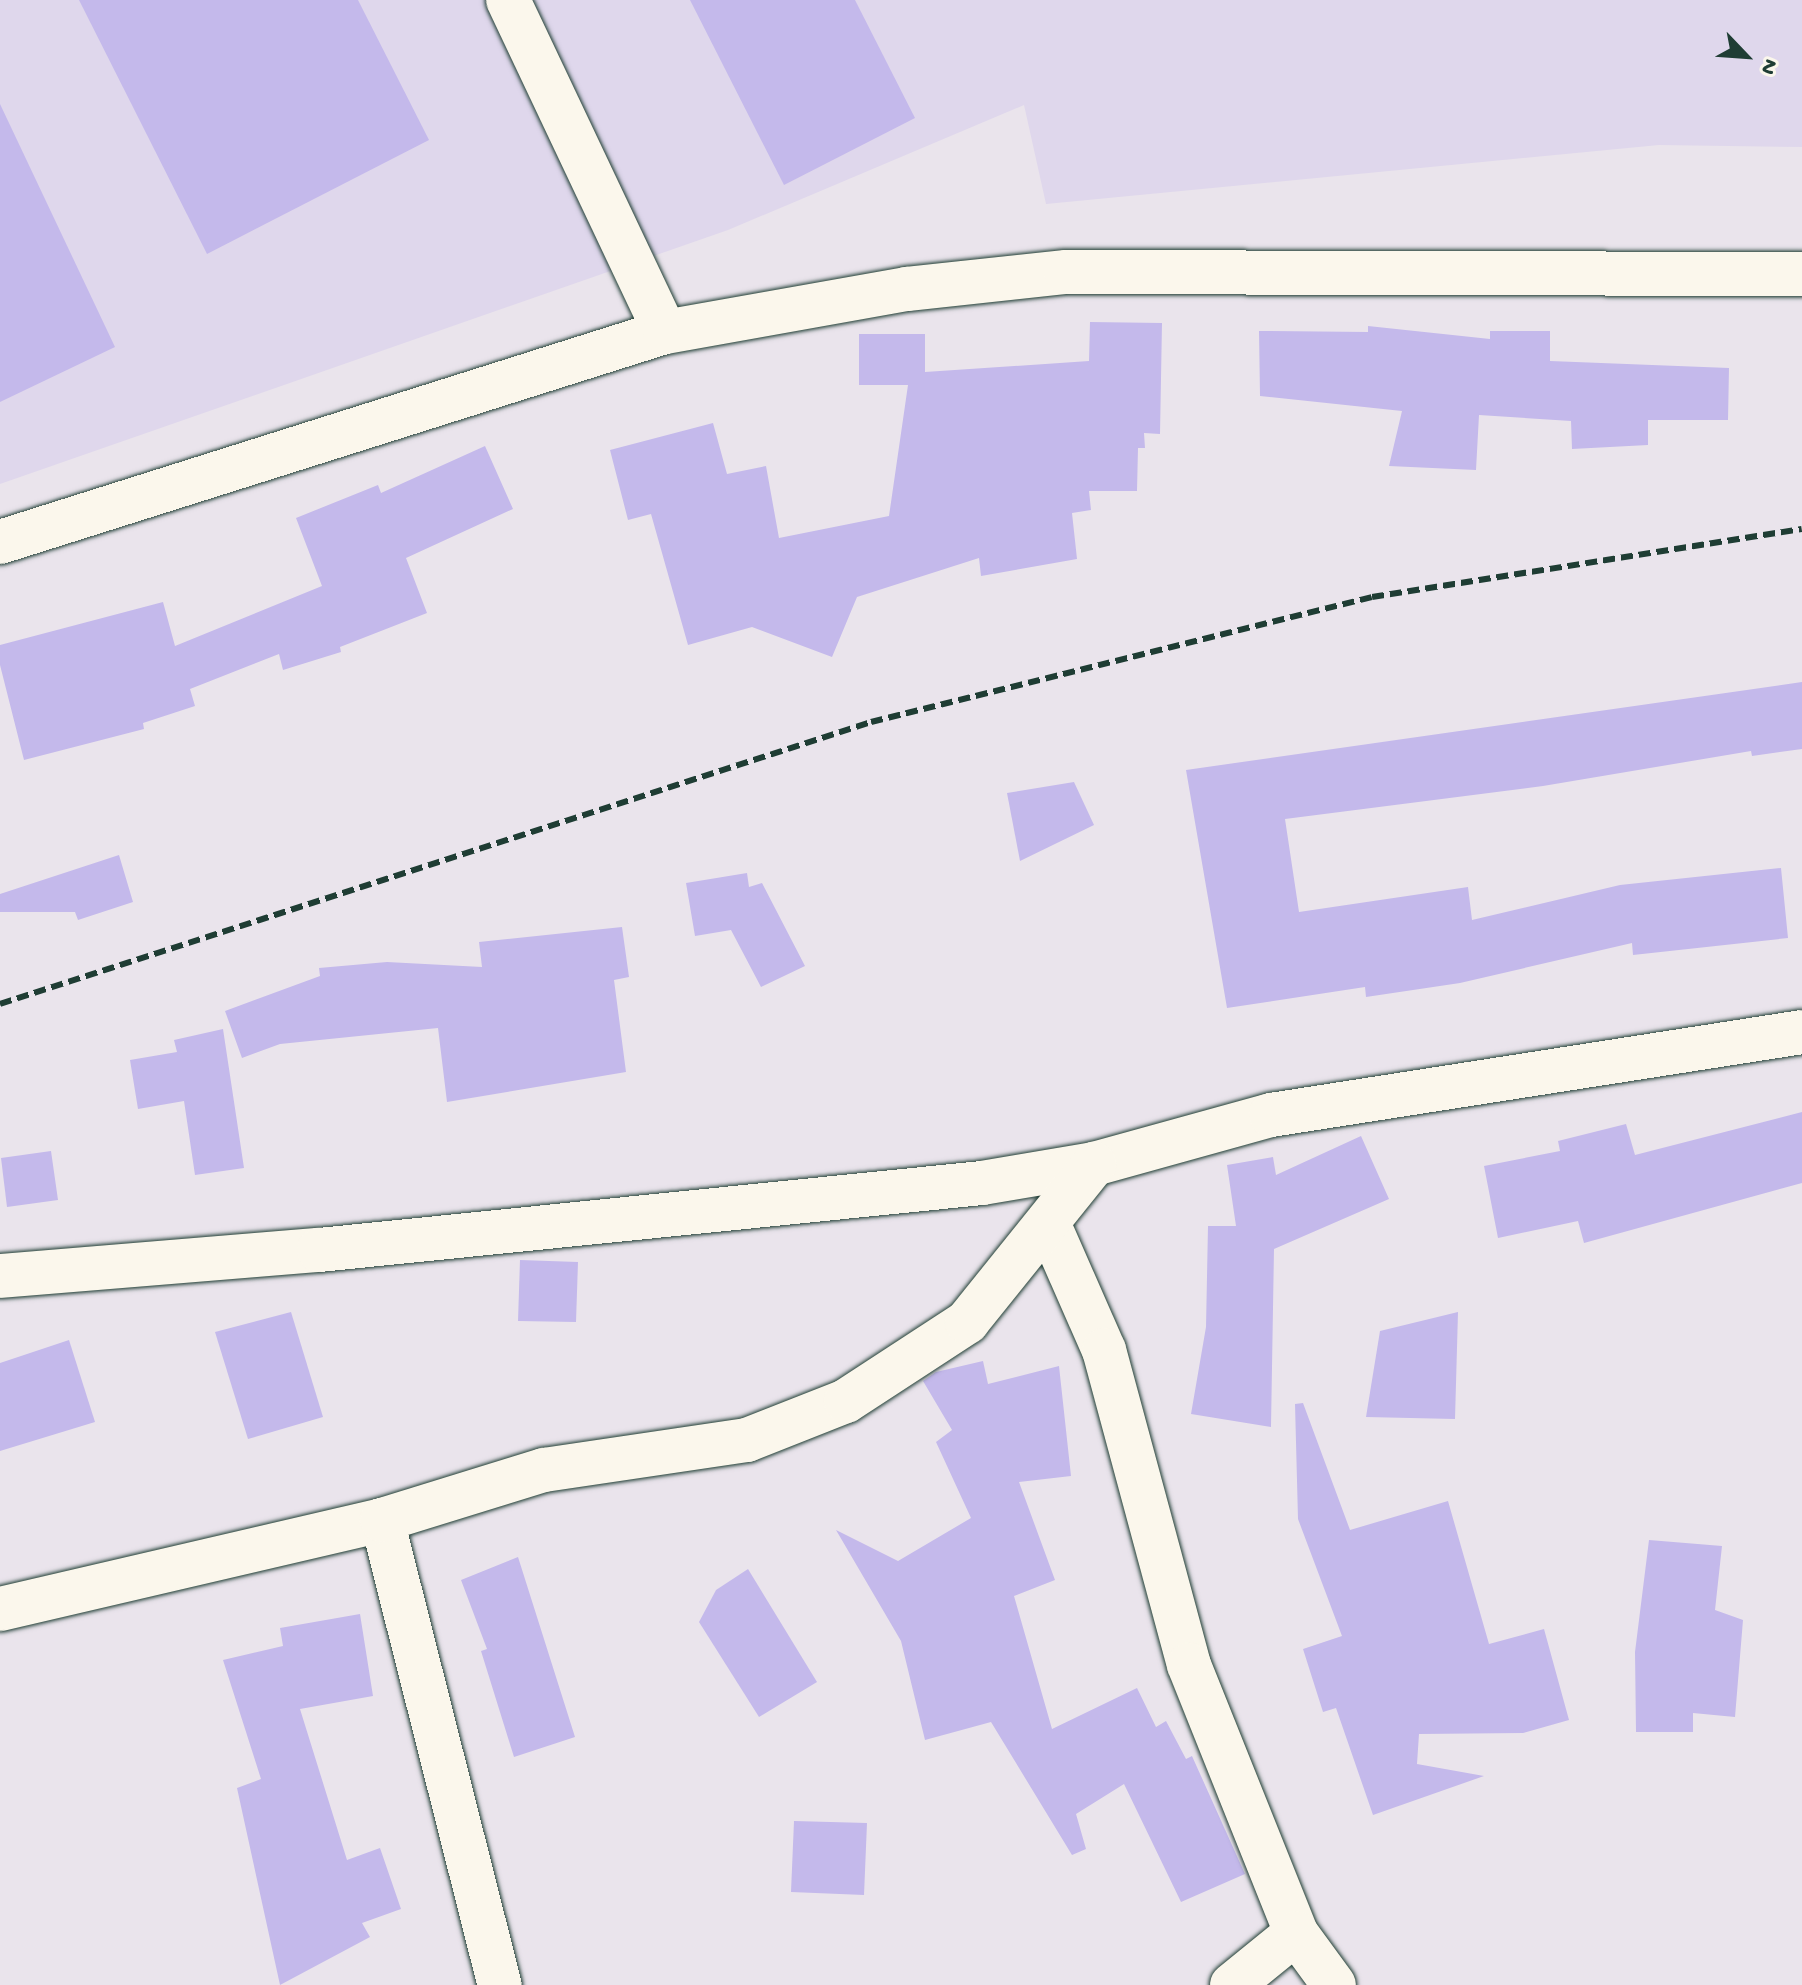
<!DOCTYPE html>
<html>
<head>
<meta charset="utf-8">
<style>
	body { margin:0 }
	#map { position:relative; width:1802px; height:1985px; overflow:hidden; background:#eae4ec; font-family:"Gochi Hand",sans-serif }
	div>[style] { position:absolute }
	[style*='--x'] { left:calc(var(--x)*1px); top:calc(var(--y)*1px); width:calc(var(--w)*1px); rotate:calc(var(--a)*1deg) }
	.built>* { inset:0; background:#dfd7ec }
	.building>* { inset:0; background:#c4b9eb }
	.roads { filter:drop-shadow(0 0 2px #1f3d34) drop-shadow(0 0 2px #1f3d34) }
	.minor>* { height:44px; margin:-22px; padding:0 22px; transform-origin:22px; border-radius:22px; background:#fbf7ec }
	.tertiary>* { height:44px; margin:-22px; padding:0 22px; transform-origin:22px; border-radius:22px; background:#fbf7ec }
	.rail>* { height:6px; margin-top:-3px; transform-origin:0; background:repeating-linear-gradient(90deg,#1f3d34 0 12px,transparent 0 18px) }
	span { translate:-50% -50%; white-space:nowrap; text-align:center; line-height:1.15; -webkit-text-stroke:8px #fbf7ec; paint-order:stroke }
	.north { position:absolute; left:1706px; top:16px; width:80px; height:80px; -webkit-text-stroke:6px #fbf7ec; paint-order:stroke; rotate:115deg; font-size:22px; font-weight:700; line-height:32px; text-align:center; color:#1f3d34 }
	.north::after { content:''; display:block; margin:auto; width:28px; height:36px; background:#1f3d34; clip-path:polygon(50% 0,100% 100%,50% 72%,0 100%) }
</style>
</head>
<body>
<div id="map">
	<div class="built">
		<div style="clip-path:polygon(0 0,1802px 0,1802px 147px,1659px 145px,1046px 204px,1024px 105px,728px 230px,0 484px)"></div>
	</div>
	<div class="building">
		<div style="clip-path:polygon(79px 0,358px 0,429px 140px,207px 254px)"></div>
		<div style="clip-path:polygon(690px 0,855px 0,915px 118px,784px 185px)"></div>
		<div style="clip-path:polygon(0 104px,115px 347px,0 402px)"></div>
		<div style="clip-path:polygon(1090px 322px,1162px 323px,1160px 434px,1144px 433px,1145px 448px,1138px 448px,1137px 491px,1089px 491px,1091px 510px,1072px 513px,1077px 559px,981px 576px,979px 558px,857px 597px,832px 657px,752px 627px,688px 645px,651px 514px,628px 520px,610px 450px,713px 423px,727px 474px,766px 466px,779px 538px,889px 516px,908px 385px,859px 385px,859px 334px,925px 334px,925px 372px,1089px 361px)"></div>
		<div style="clip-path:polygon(1368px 326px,1490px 339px,1490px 331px,1550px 331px,1550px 361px,1729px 368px,1728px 420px,1648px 420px,1648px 445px,1572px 449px,1571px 421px,1479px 415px,1476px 470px,1389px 466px,1402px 411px,1260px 396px,1259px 331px,1368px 332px)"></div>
		<div style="clip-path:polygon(485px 446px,513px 509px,406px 558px,427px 613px,340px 647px,341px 652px,283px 670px,279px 654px,190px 689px,195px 706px,143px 723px,144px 729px,24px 760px,0 665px,0 645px,163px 602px,175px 646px,322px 586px,296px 518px,378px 485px,381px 493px)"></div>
		<div style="clip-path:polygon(1802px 682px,1802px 749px,1752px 756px,1751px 751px,1543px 786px,1285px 819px,1299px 912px,1468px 887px,1472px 920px,1620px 885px,1781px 868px,1788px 938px,1633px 955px,1632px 943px,1460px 983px,1366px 997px,1365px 987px,1227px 1008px,1186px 770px)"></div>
		<div style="clip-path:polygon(1074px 782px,1094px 825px,1020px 861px,1007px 793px)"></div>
		<div style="clip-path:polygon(119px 855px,133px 902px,78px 920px,75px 912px,0 912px,0 894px)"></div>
		<div style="clip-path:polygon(747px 873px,749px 887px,762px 883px,805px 966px,761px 987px,731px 930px,695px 936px,686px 883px)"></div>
		<div style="clip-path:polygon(622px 927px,629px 977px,614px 980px,626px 1072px,447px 1102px,438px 1028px,280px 1044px,242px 1058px,225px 1011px,320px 976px,319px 968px,387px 962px,482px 967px,479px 942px)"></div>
		<div style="clip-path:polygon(223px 1029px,244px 1168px,195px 1175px,184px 1101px,138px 1109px,130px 1060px,177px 1052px,174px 1040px)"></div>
		<div style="clip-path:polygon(1802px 1112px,1802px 1183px,1584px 1243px,1578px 1221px,1498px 1238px,1484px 1166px,1560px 1151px,1558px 1141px,1626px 1124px,1635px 1155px)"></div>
		<div style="clip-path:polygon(1361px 1136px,1389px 1199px,1274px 1249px,1271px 1427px,1191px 1414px,1206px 1327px,1208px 1226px,1236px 1226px,1227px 1165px,1273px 1157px,1276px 1175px)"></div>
		<div style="clip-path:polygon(51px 1151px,58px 1200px,7px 1207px,1px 1158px)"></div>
		<div style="clip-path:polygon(520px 1260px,578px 1262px,576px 1322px,518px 1321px)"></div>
		<div style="clip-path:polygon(291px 1312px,323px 1417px,248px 1439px,215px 1332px)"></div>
		<div style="clip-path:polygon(1458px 1312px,1455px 1419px,1366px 1417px,1380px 1331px)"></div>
		<div style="clip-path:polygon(69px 1340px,95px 1422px,0 1451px,0 1363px)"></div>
		<div style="clip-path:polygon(983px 1361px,988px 1384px,1059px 1366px,1071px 1476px,1019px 1482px,1055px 1580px,1014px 1596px,1052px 1729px,1137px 1688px,1156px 1727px,1166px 1721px,1186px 1759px,1192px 1756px,1245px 1874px,1181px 1902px,1124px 1784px,1076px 1814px,1086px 1849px,1072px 1855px,991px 1722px,925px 1740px,901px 1641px,836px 1530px,898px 1561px,971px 1518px,936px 1442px,952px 1430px,923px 1381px,936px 1372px)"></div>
		<div style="clip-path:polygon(1303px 1403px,1350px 1530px,1448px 1501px,1489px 1644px,1544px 1629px,1569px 1720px,1523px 1733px,1419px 1734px,1417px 1764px,1484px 1776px,1373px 1815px,1336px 1708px,1323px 1712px,1303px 1649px,1342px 1636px,1298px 1519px,1295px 1404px)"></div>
		<div style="clip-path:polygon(1649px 1540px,1722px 1546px,1715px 1610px,1743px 1620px,1735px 1717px,1693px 1713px,1693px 1732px,1636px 1732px,1635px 1652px)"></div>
		<div style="clip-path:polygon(518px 1557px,575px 1737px,514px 1757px,481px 1651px,487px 1649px,461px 1580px)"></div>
		<div style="clip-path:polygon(748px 1569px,817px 1682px,759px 1717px,699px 1622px,716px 1590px)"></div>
		<div style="clip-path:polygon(360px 1614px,373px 1696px,300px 1709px,347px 1860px,380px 1848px,401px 1909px,362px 1923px,370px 1937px,280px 1985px,237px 1788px,261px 1779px,223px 1660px,283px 1646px,280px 1628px)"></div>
		<div style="clip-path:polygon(794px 1821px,867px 1823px,864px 1895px,791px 1892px)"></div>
	</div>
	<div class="roads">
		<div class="minor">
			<div style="--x:1049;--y:1225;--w:137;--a:66.3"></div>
			<div style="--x:1104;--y:1350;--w:326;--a:74.9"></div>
			<div style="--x:1189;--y:1665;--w:289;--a:68.2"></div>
			<div style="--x:1296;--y:1933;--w:64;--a:53.8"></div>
			<div style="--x:0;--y:1276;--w:320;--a:-4.7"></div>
			<div style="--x:319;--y:1250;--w:666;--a:-5.77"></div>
			<div style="--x:982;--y:1183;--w:114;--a:-9.6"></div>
			<div style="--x:1094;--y:1164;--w:184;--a:-15.5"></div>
			<div style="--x:1271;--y:1115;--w:537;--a:-8.88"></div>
			<div style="--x:382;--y:1520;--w:480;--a:75.8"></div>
			<div style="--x:0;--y:1609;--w:392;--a:-13.1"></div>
			<div style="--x:382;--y:1520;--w:170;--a:-17.2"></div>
			<div style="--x:544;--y:1470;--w:205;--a:-8.4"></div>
			<div style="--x:747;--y:1440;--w:106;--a:-21.5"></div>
			<div style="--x:846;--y:1401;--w:145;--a:-33.1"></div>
			<div style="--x:967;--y:1322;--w:203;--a:-51.2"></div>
			<div style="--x:1232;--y:1985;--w:82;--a:-39.1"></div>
		</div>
		<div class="tertiary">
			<div style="--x:508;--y:0;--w:367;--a:64.7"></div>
			<div style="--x:0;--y:542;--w:697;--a:-17.53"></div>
			<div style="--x:665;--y:332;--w:246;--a:-10.1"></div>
			<div style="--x:907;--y:289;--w:160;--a:-6.1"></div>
			<div style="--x:1066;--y:272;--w:736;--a:0.16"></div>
		</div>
	</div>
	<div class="rail">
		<div style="--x:0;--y:1004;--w:916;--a:-17.94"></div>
		<div style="--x:871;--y:722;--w:516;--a:-14.01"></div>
		<div style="--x:1372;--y:597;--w:435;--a:-9"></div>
	</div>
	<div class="north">N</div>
</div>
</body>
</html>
